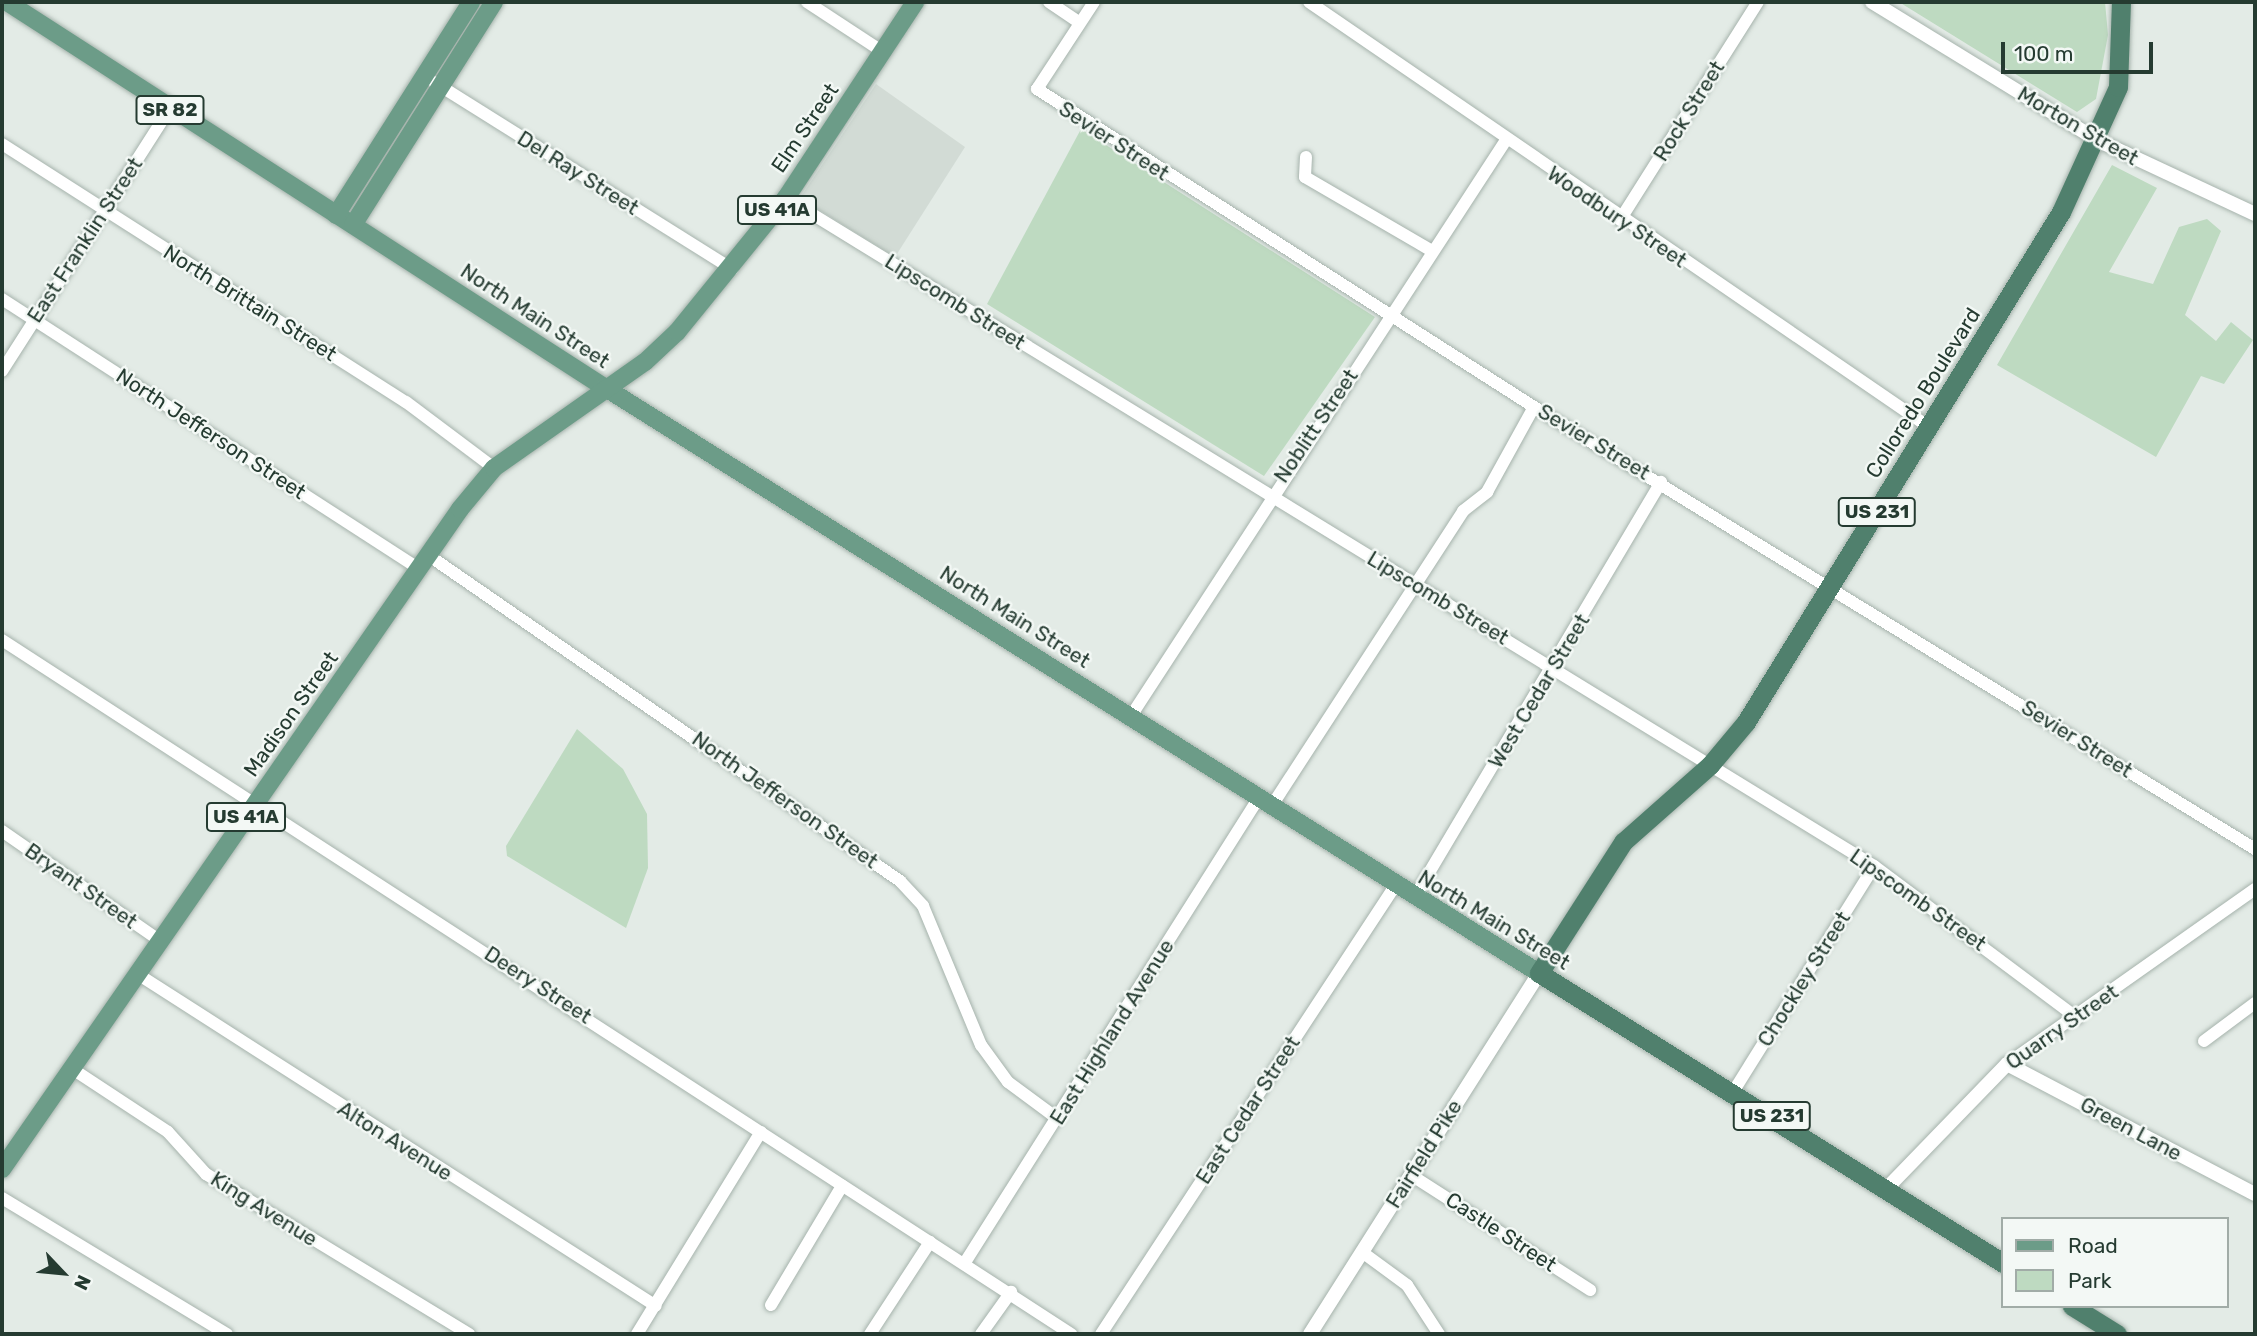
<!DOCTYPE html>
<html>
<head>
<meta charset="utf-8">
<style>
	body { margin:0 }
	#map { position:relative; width:2257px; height:1336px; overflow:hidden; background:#e3ebe6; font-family:Rubik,sans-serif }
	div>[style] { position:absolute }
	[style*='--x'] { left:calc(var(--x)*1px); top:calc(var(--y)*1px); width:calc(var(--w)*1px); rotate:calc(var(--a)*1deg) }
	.built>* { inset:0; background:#d2dbd5 }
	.green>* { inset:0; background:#bedac1 }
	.roads { filter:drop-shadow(0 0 2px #a6b3ac) drop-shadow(0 0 2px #a6b3ac) }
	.minor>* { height:12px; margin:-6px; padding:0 6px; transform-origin:6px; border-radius:6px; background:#fff }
	.tertiary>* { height:14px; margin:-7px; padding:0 7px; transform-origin:7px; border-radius:7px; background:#fff }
	.primary>* { height:18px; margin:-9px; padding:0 9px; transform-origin:9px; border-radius:9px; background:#6c9c88 }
	.trunk>* { height:19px; margin:-9.5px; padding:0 9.5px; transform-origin:9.5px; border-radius:9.5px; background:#50806d }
	span { translate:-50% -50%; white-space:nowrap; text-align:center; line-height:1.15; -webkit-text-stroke:5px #f3f8f5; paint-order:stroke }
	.shield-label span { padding:2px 5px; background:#f3f8f5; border:2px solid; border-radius:5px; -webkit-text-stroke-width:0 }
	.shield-label { font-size:19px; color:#253b31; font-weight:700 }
	.street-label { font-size:21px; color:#253b31 }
	.frame { position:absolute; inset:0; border:4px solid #253b31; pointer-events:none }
	.legend { position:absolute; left:2001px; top:1217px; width:228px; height:91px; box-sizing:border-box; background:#f3f8f5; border:2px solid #a1aca7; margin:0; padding:9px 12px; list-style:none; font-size:21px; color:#253b31 }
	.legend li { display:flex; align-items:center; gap:14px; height:35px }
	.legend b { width:35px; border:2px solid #a1aca7 }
	.north { position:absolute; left:28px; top:1238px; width:70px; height:70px; -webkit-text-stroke:5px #f3f8f5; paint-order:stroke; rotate:116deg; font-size:19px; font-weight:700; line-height:28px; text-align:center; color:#253b31 }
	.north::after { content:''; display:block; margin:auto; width:24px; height:32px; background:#253b31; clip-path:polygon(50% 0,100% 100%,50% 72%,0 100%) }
	.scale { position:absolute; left:2001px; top:42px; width:152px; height:32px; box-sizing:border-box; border:4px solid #253b31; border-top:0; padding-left:9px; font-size:21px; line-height:24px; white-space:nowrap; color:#253b31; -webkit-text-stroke:5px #f3f8f5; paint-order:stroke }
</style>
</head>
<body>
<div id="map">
	<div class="built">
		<div style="clip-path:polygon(876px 84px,965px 147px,895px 257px,800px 198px)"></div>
	</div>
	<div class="green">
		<div style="clip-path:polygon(1899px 2px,2105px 2px,2108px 35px,2096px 99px,2077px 112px)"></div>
		<div style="clip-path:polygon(1081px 129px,1375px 317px,1264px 476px,987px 304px)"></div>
		<div style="clip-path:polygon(2112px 165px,2157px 188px,2109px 272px,2153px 284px,2179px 227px,2207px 219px,2221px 231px,2185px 315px,2216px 341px,2231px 322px,2253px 340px,2224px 384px,2201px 376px,2156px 457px,1997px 365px)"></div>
		<div style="clip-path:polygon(577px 729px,623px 769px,647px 814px,648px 868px,626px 928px,507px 856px,506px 846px)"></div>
	</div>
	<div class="roads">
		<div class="minor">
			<div style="--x:807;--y:2;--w:91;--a:33.3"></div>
			<div style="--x:1049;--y:2;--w:37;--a:34"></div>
			<div style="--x:1094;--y:2;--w:104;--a:123.2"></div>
			<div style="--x:1037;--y:89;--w:590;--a:32.61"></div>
			<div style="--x:1534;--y:407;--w:846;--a:31.51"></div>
			<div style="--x:1309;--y:2;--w:752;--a:34.43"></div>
			<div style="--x:434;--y:82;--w:352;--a:32.1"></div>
			<div style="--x:2;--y:144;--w:479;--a:32.6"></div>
			<div style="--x:406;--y:402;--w:110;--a:36.9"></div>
			<div style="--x:1306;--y:157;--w:20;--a:93"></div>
			<div style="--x:1305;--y:177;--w:147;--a:30.2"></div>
			<div style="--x:786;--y:198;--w:1277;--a:31.55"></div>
			<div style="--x:1874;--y:866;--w:254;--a:36.8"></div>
			<div style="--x:1620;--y:220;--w:258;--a:-57.7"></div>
			<div style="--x:2;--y:299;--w:498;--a:32.9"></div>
			<div style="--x:2;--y:371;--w:310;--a:-57.4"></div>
			<div style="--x:428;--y:555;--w:574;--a:34.63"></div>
			<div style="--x:900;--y:881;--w:34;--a:47"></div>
			<div style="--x:923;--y:906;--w:151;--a:67.4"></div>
			<div style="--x:981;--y:1045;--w:46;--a:53.9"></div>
			<div style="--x:1008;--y:1082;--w:62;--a:36.5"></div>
			<div style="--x:2;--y:640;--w:1275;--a:32.99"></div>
			<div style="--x:1131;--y:716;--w:687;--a:-56.93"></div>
			<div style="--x:1271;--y:807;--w:353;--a:-57"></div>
			<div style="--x:1463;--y:511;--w:31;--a:-38"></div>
			<div style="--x:1487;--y:492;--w:97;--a:-61.1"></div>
			<div style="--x:2;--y:831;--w:193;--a:34.8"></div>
			<div style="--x:1414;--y:898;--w:484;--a:-59.3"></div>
			<div style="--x:136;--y:973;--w:617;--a:32.63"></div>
			<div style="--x:2204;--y:1041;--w:64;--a:-36.7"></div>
			<div style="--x:2007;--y:1064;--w:304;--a:-35.2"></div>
			<div style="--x:71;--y:1068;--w:116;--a:33.4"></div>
			<div style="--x:168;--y:1132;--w:57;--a:47.9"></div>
			<div style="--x:206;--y:1174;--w:308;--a:31.3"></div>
			<div style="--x:1733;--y:1092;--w:266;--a:-58"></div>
			<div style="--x:1411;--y:1175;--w:213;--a:32.7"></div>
			<div style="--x:2;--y:1198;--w:263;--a:31.2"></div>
			<div style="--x:1362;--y:1252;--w:56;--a:36.3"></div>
			<div style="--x:1407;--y:1285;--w:59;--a:56.9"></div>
			<div style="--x:964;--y:1264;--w:550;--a:-57.7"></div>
			<div style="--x:771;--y:1305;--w:139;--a:-59.2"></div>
			<div style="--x:637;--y:1334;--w:237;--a:-58.5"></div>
			<div style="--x:870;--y:1334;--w:110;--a:-56.9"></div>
			<div style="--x:981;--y:1334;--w:52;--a:-54.5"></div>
			<div style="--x:1101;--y:1334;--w:536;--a:-56.73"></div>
		</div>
		<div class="tertiary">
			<div style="--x:1872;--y:2;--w:266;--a:31.5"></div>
			<div style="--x:2099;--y:141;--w:172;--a:25.1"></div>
			<div style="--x:1888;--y:1187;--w:171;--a:-45.9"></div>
			<div style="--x:2007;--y:1064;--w:280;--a:27.7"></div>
			<div style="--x:1310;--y:1334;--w:428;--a:-57.6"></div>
		</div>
		<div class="primary">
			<div style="--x:7;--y:2;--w:710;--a:32.82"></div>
			<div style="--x:604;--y:387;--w:1103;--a:32.08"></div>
			<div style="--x:336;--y:215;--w:252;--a:-57.6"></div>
			<div style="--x:353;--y:225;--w:264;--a:-57.7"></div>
			<div style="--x:2;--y:1169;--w:803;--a:-55.24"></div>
			<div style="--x:460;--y:509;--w:53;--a:-50.3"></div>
			<div style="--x:494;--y:468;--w:184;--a:-35.1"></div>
			<div style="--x:645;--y:362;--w:44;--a:-43.2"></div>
			<div style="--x:677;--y:332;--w:173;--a:-50.9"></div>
			<div style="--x:786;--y:198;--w:235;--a:-56.6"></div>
		</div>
		<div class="trunk">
			<div style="--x:2003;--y:1263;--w:547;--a:-147.99"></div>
			<div style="--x:1539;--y:973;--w:156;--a:-57.3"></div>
			<div style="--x:1623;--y:842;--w:116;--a:-41.5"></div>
			<div style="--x:1710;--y:765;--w:56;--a:-50.1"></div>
			<div style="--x:1746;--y:722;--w:599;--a:-58.3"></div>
			<div style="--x:2061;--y:212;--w:137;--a:-65.5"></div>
			<div style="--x:2118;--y:87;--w:85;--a:-88"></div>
			<div style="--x:2072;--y:1306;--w:53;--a:31.9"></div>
		</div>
	</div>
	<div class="shield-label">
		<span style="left:170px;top:110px">SR 82</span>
		<span style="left:777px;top:210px">US 41A</span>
		<span style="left:1877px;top:512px">US 231</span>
		<span style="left:246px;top:817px">US 41A</span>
		<span style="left:1772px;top:1116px">US 231</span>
	</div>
	<div class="street-label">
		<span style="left:1689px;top:111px;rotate:-58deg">Rock Street</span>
		<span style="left:2078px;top:126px;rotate:30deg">Morton Street</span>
		<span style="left:805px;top:128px;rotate:-56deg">Elm Street</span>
		<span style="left:1114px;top:141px;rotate:33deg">Sevier Street</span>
		<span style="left:578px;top:173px;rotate:32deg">Del Ray Street</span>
		<span style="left:1617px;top:217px;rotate:34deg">Woodbury Street</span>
		<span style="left:85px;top:240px;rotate:-57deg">East Franklin Street</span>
		<span style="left:955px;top:302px;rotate:32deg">Lipscomb Street</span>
		<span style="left:250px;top:303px;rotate:32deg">North Brittain Street</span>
		<span style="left:535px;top:316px;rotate:33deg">North Main Street</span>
		<span style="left:1923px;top:393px;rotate:-58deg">Colloredo Boulevard</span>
		<span style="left:1316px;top:426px;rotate:-56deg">Noblitt Street</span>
		<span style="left:211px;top:434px;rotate:33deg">North Jefferson Street</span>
		<span style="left:1594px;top:442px;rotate:31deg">Sevier Street</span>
		<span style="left:1438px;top:598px;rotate:31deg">Lipscomb Street</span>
		<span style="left:1015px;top:617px;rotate:32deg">North Main Street</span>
		<span style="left:1539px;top:691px;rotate:-59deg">West Cedar Street</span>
		<span style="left:291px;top:714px;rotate:-55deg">Madison Street</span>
		<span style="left:2077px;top:739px;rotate:32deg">Sevier Street</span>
		<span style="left:785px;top:800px;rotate:35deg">North Jefferson Street</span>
		<span style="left:81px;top:886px;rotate:35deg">Bryant Street</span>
		<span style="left:1918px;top:900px;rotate:35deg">Lipscomb Street</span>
		<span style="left:1494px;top:920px;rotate:31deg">North Main Street</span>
		<span style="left:1804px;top:979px;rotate:-58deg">Chockley Street</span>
		<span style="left:538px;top:985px;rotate:33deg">Deery Street</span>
		<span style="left:2062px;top:1027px;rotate:-35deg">Quarry Street</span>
		<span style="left:1112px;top:1032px;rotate:-58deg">East Highland Avenue</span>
		<span style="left:1248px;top:1110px;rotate:-57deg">East Cedar Street</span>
		<span style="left:2131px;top:1129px;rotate:28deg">Green Lane</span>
		<span style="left:395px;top:1141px;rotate:32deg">Alton Avenue</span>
		<span style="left:1424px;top:1154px;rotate:-58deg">Fairfield Pike</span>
		<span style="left:264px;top:1209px;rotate:32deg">King Avenue</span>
		<span style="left:1501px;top:1232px;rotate:33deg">Castle Street</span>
	</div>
	<div class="frame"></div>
	<ul class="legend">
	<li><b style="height:9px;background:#6c9c88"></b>Road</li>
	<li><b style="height:19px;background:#bedac1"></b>Park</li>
	</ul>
	<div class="north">N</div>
	<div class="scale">100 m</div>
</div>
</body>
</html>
